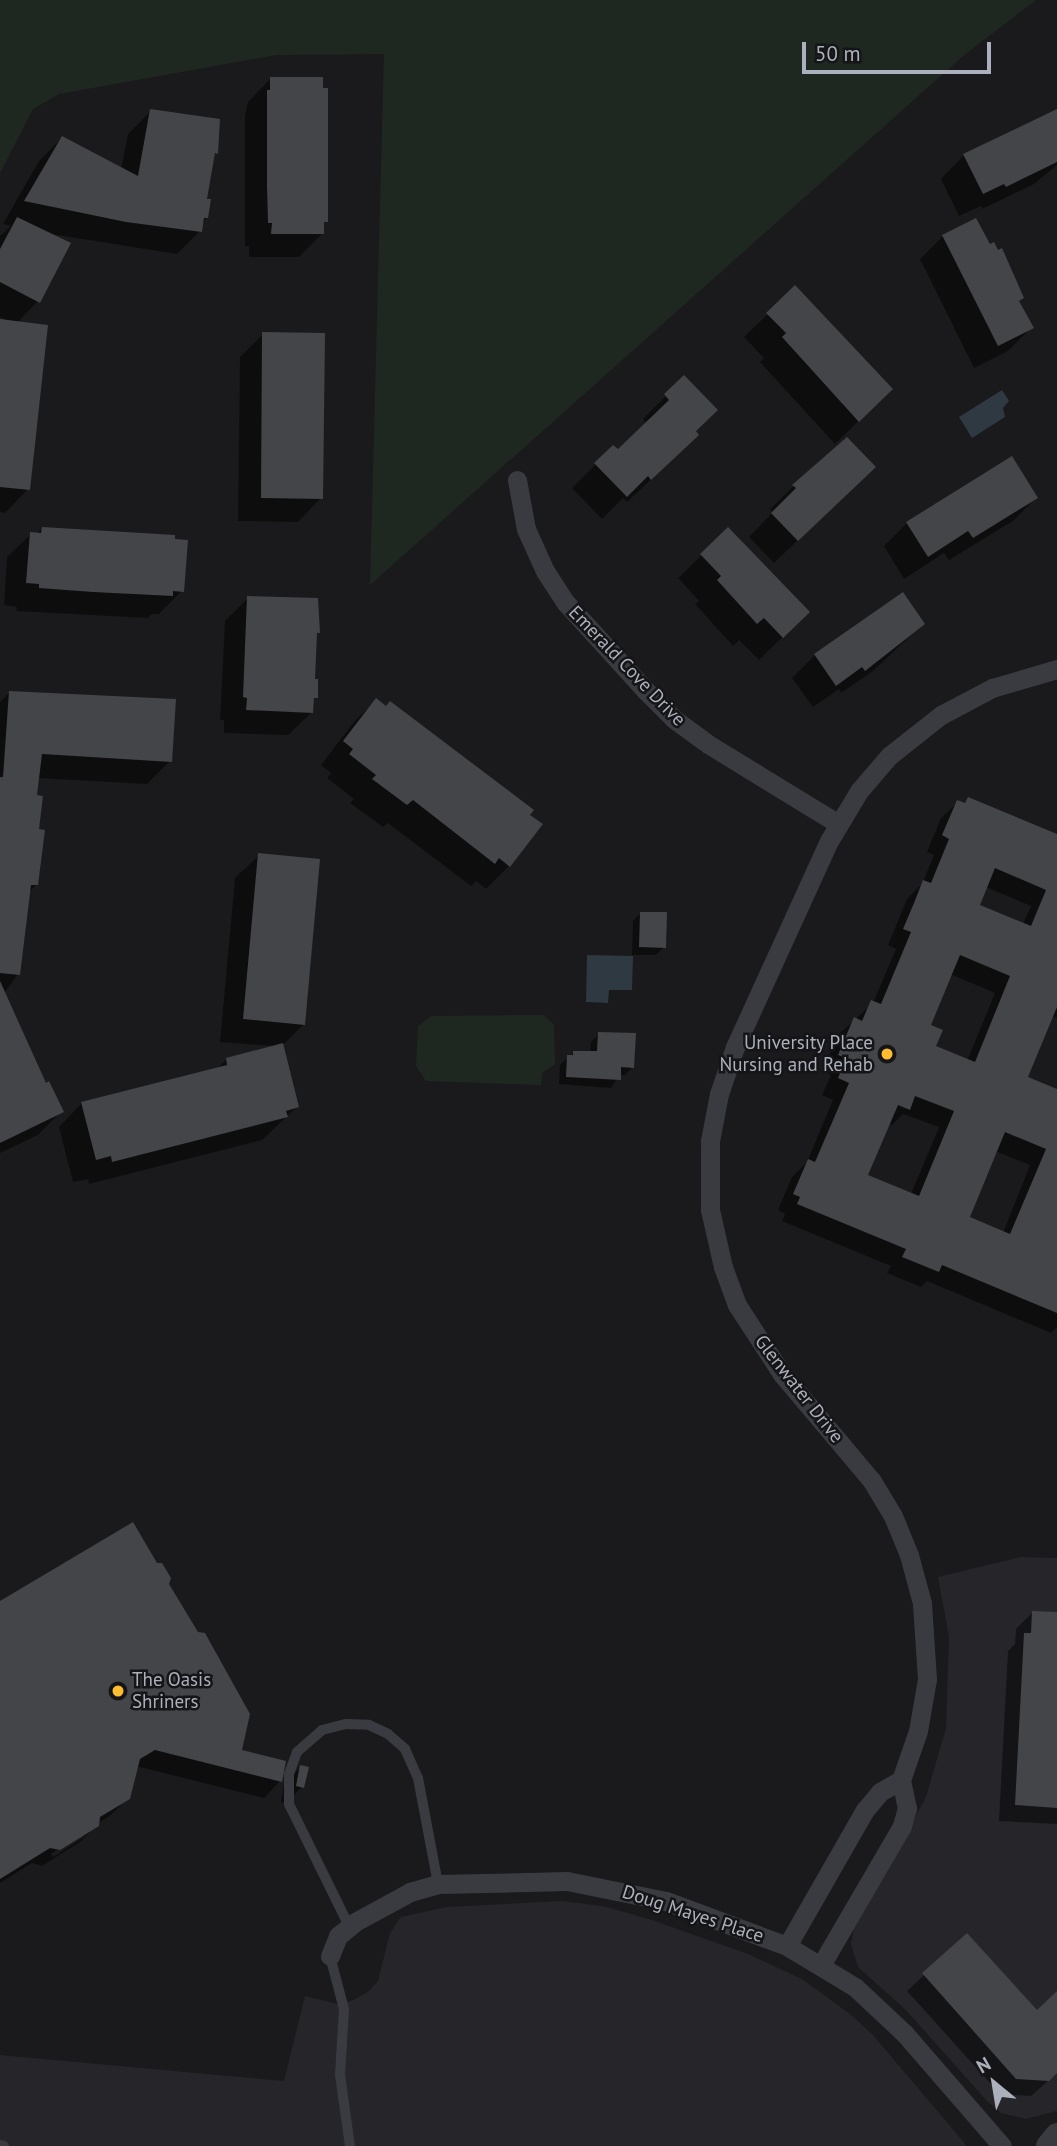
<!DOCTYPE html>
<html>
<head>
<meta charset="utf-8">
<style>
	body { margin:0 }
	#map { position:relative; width:1057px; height:2146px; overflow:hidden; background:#1a1a1c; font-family:"PT Sans",sans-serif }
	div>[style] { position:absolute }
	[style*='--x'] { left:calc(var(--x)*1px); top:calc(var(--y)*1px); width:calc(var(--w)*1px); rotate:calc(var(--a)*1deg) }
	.built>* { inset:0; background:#262529 }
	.green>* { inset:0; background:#1f2820 }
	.water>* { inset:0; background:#2e3942 }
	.shadow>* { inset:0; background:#0007 }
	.building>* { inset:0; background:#444549 }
	.service>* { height:10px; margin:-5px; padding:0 5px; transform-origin:5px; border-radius:5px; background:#3a3b41 }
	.minor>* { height:19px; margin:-9.5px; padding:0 9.5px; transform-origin:9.5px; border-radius:9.5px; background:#3a3b41 }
	.tertiary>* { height:24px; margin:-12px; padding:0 12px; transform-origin:12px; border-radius:12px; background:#3a3b41 }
	.dots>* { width:19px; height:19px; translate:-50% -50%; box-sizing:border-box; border:4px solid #151517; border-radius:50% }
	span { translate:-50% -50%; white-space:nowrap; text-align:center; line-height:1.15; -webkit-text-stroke:5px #151517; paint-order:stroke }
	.street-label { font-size:19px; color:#abb0bc }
	.poi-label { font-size:19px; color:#abb0bc }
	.right { translate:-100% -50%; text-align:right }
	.left { translate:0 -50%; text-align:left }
	.north { position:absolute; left:959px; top:2048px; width:70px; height:70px; -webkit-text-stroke:5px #151517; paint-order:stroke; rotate:330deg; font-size:19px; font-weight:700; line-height:28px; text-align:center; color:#abb0bc }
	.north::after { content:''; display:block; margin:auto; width:24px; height:32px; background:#abb0bc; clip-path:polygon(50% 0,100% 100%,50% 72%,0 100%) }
	.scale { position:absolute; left:802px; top:42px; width:189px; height:32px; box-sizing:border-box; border:4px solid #abb0bc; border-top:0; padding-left:9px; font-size:21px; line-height:24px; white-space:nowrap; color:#abb0bc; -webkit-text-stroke:5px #151517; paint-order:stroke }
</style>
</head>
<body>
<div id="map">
	<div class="built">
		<div style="clip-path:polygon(1021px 1557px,1057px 1558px,1057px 2111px,1026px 2119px,1001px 2113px,987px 2101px,905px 2009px,858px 1967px,851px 1944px,854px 1928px,926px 1797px,946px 1728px,949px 1637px,938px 1577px)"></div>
		<div style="clip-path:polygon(563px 1901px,607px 1907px,652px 1920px,748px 1954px,802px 1979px,850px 2014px,873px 2035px,967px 2146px,0 2146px,0 2055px,284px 2081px,305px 1996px,337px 2004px,354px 2000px,369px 1991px,378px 1981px,390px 1933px,401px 1917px,447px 1907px)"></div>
	</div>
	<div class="green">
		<div style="clip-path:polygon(0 0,1036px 0,963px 56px,370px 585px,384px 54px,276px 55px,59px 94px,33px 109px,0 173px)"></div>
		<div style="clip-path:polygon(544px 1015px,554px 1025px,555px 1064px,542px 1073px,541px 1085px,426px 1081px,416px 1066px,418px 1026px,431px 1016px)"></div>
	</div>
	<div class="water">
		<div style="clip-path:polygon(1002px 390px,1009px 401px,1003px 408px,1005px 417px,972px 438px,959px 417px)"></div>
		<div style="clip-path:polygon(587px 955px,633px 956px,632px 990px,609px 990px,608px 1003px,586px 1002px)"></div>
	</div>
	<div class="shadow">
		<div style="clip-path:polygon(271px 78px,326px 221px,322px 225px,322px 234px,299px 257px,249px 257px,249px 246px,245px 246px,245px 115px,248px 102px)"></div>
		<div style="clip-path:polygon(151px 111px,216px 153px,212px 157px,205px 200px,206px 217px,200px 231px,177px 254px,51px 234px,38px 301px,17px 323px,28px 489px,5px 513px,0 512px,0 321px,10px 322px,0 317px,0 236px,11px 226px,3px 224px,39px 161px,62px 138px,121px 169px,128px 134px)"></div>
		<div style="clip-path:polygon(1057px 111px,1057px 165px,1034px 184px,982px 209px,981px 206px,959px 216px,941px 179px,964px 155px)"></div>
		<div style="clip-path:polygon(943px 236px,1018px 302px,1031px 328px,1008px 351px,974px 368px,920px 259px)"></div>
		<div style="clip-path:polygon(795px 288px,868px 412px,835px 444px,760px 362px,764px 358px,744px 337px)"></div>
		<div style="clip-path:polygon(263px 334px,321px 498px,298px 522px,238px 521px,240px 357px)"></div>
		<div style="clip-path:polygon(684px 378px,694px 432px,674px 458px,627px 502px,623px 498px,602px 519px,572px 488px,613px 447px,618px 452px,647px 424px,643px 419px)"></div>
		<div style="clip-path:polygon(823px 458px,850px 490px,774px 563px,749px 537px,773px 512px,770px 509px)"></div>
		<div style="clip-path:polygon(1036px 498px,1013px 521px,949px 560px,944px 553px,904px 579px,884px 546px,907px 523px)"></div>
		<div style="clip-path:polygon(42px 529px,182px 591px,159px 614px,152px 614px,148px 618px,16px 611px,17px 607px,4px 605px,7px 557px,31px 534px,37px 534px)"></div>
		<div style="clip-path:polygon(702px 555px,808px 612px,759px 660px,739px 640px,733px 646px,695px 604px,699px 601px,678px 578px)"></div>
		<div style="clip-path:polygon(248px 598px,318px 632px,315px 636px,313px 681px,316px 697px,312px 702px,312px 712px,288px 735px,224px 733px,224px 720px,220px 720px,225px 621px)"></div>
		<div style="clip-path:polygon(923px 624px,873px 671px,841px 693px,839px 689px,813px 707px,792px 678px,815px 655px)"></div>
		<div style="clip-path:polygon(10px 692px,170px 761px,147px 784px,37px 778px,36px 885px,29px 892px,18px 974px,0 999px,0 702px)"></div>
		<div style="clip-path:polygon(376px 700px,509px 866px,486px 889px,476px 881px,471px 886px,388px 823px,383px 827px,350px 803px,354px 799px,327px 778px,331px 773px,321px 765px,353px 723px)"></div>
		<div style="clip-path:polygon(evenodd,968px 799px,1057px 835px,1057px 1018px,1052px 1016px,1025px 1078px,1057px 1091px,1057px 1327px,1051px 1333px,927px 1281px,921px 1287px,887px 1273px,891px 1266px,782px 1221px,785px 1214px,778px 1210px,792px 1177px,807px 1162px,833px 1100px,822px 1095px,831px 1075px,823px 1071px,837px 1036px,873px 1003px,896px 949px,888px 945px,907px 899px,922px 884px,934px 855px,927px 852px,941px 818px,958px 802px,963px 804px,968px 799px,986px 887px,1031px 906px,1023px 924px,978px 905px,986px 887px,968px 799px,950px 974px,995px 993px,967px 1061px,934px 1046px,928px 1026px,950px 974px,968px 799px,903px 1114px,939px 1127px,911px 1194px,866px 1176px,888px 1124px,892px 1125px,903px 1114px,968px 799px,995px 1151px,1030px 1165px,1003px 1233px,967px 1218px,995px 1151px)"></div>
		<div style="clip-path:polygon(259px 855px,304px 1024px,282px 1046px,297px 1107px,262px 1140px,89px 1184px,88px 1179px,73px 1182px,59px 1127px,82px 1103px,217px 1069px,226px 1060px,274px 1046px,220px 1042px,235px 878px)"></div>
		<div style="clip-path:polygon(641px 913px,664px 947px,656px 955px,632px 955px,633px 921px)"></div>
		<div style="clip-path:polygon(0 1018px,62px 1111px,38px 1135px,0 1153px)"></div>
		<div style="clip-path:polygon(599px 1034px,633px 1067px,625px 1075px,619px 1075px,611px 1088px,559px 1084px,560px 1065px,574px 1052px,590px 1053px,591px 1042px)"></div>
		<div style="clip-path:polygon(evenodd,168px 1584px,240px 1752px,280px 1781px,264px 1798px,136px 1766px,128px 1798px,111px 1815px,97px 1824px,80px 1842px,42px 1866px,32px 1863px,0 1883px,0 1603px,168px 1584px,84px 1833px,84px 1837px,53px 1857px,51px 1854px,84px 1833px)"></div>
		<div style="clip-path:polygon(1032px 1613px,1057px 1614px,1057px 1824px,999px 1821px,1008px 1651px,1015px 1644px,1016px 1629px)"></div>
		<div style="clip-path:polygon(301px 1767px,302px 1787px,286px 1803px,281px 1802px,284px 1783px)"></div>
		<div style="clip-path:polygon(967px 1935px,1037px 2012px,1057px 1994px,1057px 2073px,1031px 2096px,1000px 2094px,907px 1991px)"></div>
	</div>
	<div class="building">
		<div style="clip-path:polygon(270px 77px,323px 77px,323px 88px,328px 88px,328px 222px,324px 222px,324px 234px,271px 234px,272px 223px,268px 223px,267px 186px,267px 90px,270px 90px)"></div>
		<div style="clip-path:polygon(150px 109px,220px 119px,218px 154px,215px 153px,207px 199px,211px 199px,208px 218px,204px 218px,202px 232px,126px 222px,24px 201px,62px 136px,138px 176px)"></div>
		<div style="clip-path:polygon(1057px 109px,1057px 162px,1006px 187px,1004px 184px,983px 194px,963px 154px)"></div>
		<div style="clip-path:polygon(17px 217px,71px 243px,40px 303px,0 282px,0 249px)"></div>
		<div style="clip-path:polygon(976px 218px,990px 244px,994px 242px,998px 250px,1002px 248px,1024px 298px,1019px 301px,1034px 328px,998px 346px,942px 235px)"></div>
		<div style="clip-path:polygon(795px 285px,893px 389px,859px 422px,782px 337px,786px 333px,766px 313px)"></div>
		<div style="clip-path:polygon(0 319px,48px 325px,30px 490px,0 487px)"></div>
		<div style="clip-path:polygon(262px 332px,325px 333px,323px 499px,261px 498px)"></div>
		<div style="clip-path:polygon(684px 375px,718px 410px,696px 431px,699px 435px,682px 451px,651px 480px,648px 476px,627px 497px,594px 463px,613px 445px,618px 449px,669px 400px,664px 394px)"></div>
		<div style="clip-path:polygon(847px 437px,876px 467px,798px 541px,771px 513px,796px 488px,792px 485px)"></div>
		<div style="clip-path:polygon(1012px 456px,1038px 498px,973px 538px,968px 531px,928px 557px,906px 522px)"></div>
		<div style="clip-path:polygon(42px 527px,175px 535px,175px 539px,188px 540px,184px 592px,173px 591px,173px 596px,93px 592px,39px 588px,39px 584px,26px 583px,30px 532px,41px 533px)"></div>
		<div style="clip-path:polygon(728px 527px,810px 612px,783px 638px,764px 618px,757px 624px,717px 580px,721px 576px,700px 554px)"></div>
		<div style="clip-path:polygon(903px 592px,925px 624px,865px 671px,862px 667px,836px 686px,814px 654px)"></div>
		<div style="clip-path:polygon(247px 596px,318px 598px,320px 633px,317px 633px,315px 679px,318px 679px,318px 698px,314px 698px,313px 713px,246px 710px,247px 698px,243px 697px)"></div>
		<div style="clip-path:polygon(9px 691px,176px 699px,172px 762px,42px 754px,37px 795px,43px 796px,39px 829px,45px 830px,38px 885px,31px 885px,20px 975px,0 973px,0 777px,3px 777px)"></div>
		<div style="clip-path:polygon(376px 698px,386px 706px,390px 701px,534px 810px,530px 815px,543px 824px,510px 867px,499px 858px,495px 864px,413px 800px,407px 805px,372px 779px,376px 775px,349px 754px,353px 749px,343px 741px)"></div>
		<div style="clip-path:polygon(evenodd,968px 797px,1057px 834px,1057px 1007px,1028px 1077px,1057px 1089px,1057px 1313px,942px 1265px,939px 1272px,902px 1257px,906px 1249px,797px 1204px,800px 1197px,793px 1194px,808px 1159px,815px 1162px,849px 1083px,838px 1078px,846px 1058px,838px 1055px,854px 1017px,862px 1021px,871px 1000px,881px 1004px,911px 932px,903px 929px,914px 903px,923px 880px,931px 883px,949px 839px,942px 835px,957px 800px,965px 803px,968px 797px,995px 868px,1046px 890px,1031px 926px,980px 905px,995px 868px,968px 797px,960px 955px,1010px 976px,975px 1062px,936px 1046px,943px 1030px,931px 1025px,960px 955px,968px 797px,915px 1096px,954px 1111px,919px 1196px,868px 1175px,898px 1105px,910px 1110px,915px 1096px,968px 797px,1005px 1132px,1046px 1149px,1010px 1234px,970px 1217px,1005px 1132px)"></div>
		<div style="clip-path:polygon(258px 853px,320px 859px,305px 1025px,243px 1019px)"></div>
		<div style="clip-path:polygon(640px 912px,667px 912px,666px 948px,639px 947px)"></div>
		<div style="clip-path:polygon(0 981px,46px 1083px,49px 1081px,64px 1112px,0 1143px)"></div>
		<div style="clip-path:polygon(598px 1032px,636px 1033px,634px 1068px,621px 1067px,621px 1080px,566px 1077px,567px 1055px,573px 1055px,573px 1051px,597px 1051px)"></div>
		<div style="clip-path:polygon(283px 1043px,299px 1107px,286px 1111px,288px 1117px,112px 1162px,111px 1156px,96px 1160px,81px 1102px,227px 1065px,226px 1058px)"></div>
		<div style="clip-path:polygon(133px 1522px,157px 1563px,162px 1563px,171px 1578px,169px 1584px,198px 1632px,205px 1633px,250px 1714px,242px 1750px,286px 1761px,282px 1782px,155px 1750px,140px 1759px,130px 1799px,100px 1817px,99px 1826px,60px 1850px,50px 1848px,0 1879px,0 1601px)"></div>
		<div style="clip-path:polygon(1032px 1611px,1057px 1612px,1057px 1808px,1015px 1805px,1024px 1633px,1031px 1633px)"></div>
		<div style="clip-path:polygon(300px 1765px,309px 1767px,304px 1788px,296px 1786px)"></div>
		<div style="clip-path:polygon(967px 1933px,1037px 2010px,1057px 1991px,1057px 2073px,1049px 2081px,1016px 2079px,922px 1973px)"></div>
	</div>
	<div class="service">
		<div style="--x:349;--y:1926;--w:136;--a:-116.2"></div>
		<div style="--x:289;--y:1804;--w:30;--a:-90"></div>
		<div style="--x:289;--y:1774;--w:23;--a:-70"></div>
		<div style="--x:297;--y:1752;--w:33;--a:-41"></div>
		<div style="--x:322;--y:1730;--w:25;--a:-14"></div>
		<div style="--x:346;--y:1724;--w:23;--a:2"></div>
		<div style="--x:369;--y:1725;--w:21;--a:25"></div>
		<div style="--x:388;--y:1734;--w:23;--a:41"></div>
		<div style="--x:405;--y:1749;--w:32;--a:66"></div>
		<div style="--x:418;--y:1778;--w:108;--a:79.3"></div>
		<div style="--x:330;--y:1956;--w:55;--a:75.2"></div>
		<div style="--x:344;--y:2009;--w:66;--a:93.5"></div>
		<div style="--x:340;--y:2075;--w:72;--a:82"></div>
		<div style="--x:0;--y:2145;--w:4;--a:14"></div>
	</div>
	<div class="minor">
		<div style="--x:517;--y:480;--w:50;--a:79.6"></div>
		<div style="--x:526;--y:529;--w:46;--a:65.7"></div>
		<div style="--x:545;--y:571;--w:38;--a:57"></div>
		<div style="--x:566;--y:603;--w:119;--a:47.7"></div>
		<div style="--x:646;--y:691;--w:40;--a:45"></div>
		<div style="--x:674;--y:719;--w:42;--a:36.3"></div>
		<div style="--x:708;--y:744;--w:151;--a:31.5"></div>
		<div style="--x:901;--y:1780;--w:52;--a:-70.9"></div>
		<div style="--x:918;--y:1731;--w:53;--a:-80.2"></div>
		<div style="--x:927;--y:1679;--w:76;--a:-93.8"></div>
		<div style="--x:922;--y:1603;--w:50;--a:-105.2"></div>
		<div style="--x:909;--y:1555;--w:42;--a:-112.3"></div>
		<div style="--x:893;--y:1516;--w:41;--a:-121"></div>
		<div style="--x:872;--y:1481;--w:140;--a:-130.1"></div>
		<div style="--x:782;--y:1374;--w:82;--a:-123.1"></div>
		<div style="--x:737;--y:1305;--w:40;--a:-110.2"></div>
		<div style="--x:723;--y:1267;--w:58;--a:-102.8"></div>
		<div style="--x:710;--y:1210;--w:69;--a:-90"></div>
		<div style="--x:710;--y:1141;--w:48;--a:-79.2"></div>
		<div style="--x:719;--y:1094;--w:50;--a:-71.2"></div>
		<div style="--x:735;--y:1047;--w:226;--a:-65.5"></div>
		<div style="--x:829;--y:841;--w:58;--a:-59"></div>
		<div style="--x:859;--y:791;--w:46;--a:-49.4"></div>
		<div style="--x:889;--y:756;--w:66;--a:-38.3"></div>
		<div style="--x:941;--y:715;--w:58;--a:-27.9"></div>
		<div style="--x:992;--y:688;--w:68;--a:-16.3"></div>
		<div style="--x:787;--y:1946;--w:157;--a:-60.2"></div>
		<div style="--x:865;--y:1810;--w:23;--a:-50"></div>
		<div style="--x:880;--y:1792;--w:24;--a:-30"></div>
		<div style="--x:901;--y:1780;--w:29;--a:78"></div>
		<div style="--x:907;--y:1808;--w:19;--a:106"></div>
		<div style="--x:902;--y:1826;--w:161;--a:120.2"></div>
		<div style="--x:330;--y:1956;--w:22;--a:-68"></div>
		<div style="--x:338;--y:1936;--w:22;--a:-39"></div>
		<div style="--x:355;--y:1922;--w:63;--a:-28.6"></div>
		<div style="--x:410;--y:1892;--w:29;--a:-16"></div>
		<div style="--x:438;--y:1884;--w:129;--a:-1.3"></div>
		<div style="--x:567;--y:1881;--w:101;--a:11.4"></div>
		<div style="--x:666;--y:1901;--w:129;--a:20.4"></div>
		<div style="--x:787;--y:1946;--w:79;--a:31.1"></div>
		<div style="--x:855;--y:1987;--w:69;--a:43.2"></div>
		<div style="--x:905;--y:2034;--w:148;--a:49.1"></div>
	</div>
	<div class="tertiary">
		<div style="--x:1048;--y:2146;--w:14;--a:-51"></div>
	</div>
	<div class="dots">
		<div style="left:887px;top:1054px;background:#febc30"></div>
		<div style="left:118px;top:1691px;background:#febc30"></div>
	</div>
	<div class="street-label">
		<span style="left:627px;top:666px;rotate:46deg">Emerald Cove Drive</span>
		<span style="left:799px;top:1389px;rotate:52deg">Glenwater Drive</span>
		<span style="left:693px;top:1914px;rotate:18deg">Doug Mayes Place</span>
	</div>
	<div class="poi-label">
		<span class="right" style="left:873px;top:1054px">University Place<br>Nursing and Rehab</span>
		<span class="left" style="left:132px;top:1691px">The Oasis<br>Shriners</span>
	</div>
	<div class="north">N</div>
	<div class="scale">50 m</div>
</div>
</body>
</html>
